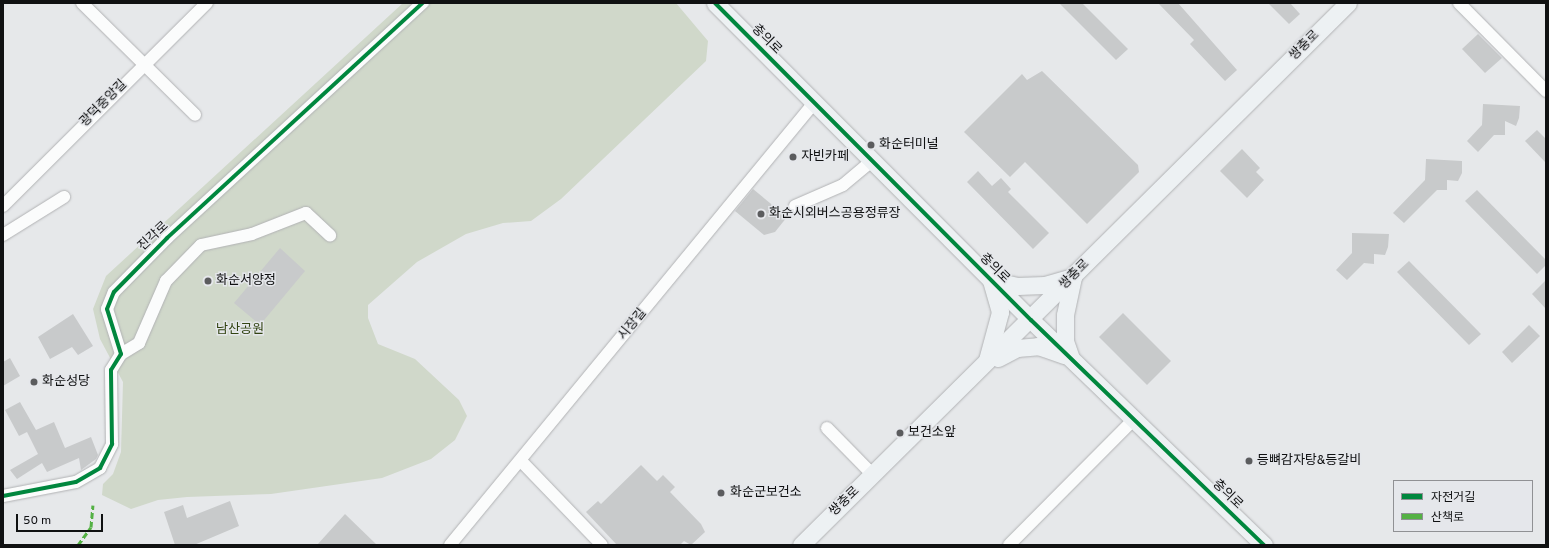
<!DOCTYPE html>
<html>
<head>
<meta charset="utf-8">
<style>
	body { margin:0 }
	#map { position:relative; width:1549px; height:548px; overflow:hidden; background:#e6e8ea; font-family:Overpass,"Noto Sans KR",sans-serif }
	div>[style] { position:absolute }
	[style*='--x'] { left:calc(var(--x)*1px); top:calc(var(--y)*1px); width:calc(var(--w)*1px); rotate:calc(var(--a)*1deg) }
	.green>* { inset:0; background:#d0d8ca }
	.building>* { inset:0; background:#c8cacb }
	.roads { filter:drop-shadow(0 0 1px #b1b2b4) drop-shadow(0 0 1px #b1b2b4) }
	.street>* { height:12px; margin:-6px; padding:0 6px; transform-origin:6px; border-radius:6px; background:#fbfcfc }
	.secondary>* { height:17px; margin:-8.5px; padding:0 8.5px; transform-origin:8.5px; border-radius:8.5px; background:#edf1f3 }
	.quiet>* { height:3px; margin-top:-1.5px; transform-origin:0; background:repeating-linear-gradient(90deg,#54b144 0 6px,transparent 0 9px) }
	.cycleway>* { height:4px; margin:-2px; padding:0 2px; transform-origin:2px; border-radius:2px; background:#00873e }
	.dots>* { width:11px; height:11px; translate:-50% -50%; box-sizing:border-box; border:2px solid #e5e7eb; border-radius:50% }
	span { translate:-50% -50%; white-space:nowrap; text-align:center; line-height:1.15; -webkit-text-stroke:3px #e5e7eb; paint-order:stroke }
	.street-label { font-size:13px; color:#101112 }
	.poi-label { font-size:13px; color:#101112 }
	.left { translate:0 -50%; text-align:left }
	.park-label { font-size:13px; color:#314311 }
	.frame { position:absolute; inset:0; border:4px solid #101112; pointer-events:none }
	.legend { position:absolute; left:1393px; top:480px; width:140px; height:52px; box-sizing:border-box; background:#e5e7eb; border:1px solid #909194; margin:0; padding:5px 7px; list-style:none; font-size:12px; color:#101112 }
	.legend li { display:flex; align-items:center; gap:8px; height:20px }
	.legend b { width:20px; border:1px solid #909194 }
	.scale { position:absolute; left:16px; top:514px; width:87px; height:18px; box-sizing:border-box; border:2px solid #101112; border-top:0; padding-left:5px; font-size:12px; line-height:14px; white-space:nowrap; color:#101112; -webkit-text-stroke:3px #e5e7eb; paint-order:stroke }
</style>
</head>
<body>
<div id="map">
	<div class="green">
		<div style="clip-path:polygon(403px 3px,676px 3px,708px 41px,706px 61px,561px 199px,531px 221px,503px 223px,466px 234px,417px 262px,368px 305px,368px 318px,378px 344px,415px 359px,459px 400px,467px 416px,455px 440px,431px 459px,382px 478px,271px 494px,187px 497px,158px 500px,131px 509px,102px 495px,103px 484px,113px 474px,121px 452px,123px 382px,100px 339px,93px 309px,106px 276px)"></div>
	</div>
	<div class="building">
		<div style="clip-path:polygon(1059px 3px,1082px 3px,1128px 49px,1116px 60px)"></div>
		<div style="clip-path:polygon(1158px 3px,1178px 3px,1237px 70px,1225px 81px,1190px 44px,1194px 40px)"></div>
		<div style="clip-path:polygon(1268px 3px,1290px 3px,1300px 14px,1289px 24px)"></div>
		<div style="clip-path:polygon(1478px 34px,1502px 58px,1485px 73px,1462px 49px)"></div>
		<div style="clip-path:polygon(1042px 71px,1138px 165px,1139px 172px,1087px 224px,1025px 162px,1010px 177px,964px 132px,1022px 74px,1027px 80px)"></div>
		<div style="clip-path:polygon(1483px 104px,1520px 106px,1519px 118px,1516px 126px,1505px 121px,1505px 135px,1494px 135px,1478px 152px,1467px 141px,1482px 125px)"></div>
		<div style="clip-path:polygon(1537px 130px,1546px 139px,1546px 163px,1525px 141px)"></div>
		<div style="clip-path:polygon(1242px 149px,1260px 168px,1256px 172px,1264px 180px,1247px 198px,1220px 171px)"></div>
		<div style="clip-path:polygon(1426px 159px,1462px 161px,1462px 173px,1458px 181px,1447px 180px,1447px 190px,1437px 190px,1404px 223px,1393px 213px,1425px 180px)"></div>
		<div style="clip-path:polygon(978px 171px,992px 186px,1001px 178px,1011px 189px,1008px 192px,1049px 233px,1033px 249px,967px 182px)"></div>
		<div style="clip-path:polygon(753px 189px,787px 217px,775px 232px,764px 235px,735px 211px)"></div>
		<div style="clip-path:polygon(1477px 190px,1546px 260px,1546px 265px,1537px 274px,1465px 201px)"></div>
		<div style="clip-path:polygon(1352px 233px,1389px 234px,1388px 247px,1385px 255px,1374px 254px,1374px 264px,1364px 263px,1347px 280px,1336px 270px,1352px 253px)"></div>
		<div style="clip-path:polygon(280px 248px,305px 271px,260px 325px,234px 303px)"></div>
		<div style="clip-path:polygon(1409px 261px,1481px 334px,1469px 345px,1397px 272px)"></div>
		<div style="clip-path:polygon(1546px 280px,1546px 309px,1532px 294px)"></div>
		<div style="clip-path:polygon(1123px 313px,1171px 361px,1147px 385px,1099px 337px)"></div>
		<div style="clip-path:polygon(73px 314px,93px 346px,78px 355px,72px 347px,50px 359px,38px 337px)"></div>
		<div style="clip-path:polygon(1529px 325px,1540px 336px,1512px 363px,1502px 352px)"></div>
		<div style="clip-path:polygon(10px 358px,20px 376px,3px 386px,3px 362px)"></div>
		<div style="clip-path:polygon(20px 402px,36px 430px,54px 422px,65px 448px,91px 437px,98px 455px,96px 459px,81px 470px,79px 458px,47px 472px,42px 463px,17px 479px,10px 470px,38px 454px,27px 432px,19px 436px,5px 410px)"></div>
		<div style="clip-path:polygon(641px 465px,657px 481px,663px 475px,675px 487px,670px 492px,701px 524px,705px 532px,691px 545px,684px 541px,680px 545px,617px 545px,586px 512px,598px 501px,601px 504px)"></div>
		<div style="clip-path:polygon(230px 501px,239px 526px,194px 545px,175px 545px,164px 512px,183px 505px,187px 518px)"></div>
		<div style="clip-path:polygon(345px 514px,377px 545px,317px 545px)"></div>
	</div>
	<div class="roads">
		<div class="street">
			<div style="--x:82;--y:3;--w:159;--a:44.7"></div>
			<div style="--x:1459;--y:3;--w:124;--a:45.3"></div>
			<div style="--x:3;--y:206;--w:288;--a:-44.9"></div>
			<div style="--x:795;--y:206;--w:52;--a:-23.6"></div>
			<div style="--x:843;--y:185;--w:38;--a:-40"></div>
			<div style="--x:3;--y:235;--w:72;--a:-31.9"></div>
			<div style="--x:121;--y:354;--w:21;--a:-31"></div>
			<div style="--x:139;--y:343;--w:68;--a:-66.5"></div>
			<div style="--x:166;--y:281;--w:50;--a:-45.8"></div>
			<div style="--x:201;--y:245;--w:52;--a:-12.2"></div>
			<div style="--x:252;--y:234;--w:58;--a:-21.3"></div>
			<div style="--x:306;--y:213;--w:33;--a:43"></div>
			<div style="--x:827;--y:428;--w:66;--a:45.6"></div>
			<div style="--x:522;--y:462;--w:115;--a:46.1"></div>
			<div style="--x:3;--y:496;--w:74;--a:-10.9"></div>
			<div style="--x:76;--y:482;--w:28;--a:-30"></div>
			<div style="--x:100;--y:468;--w:27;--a:-63"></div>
			<div style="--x:112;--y:444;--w:74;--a:-90.8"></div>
			<div style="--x:111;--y:370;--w:19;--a:-58"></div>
			<div style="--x:121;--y:354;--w:47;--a:-107.3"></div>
			<div style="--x:107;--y:309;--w:18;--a:-68"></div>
			<div style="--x:114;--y:292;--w:76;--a:-45.5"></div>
			<div style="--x:167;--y:238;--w:348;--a:-42.6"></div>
			<div style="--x:450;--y:545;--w:573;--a:-50.53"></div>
			<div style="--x:1009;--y:545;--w:177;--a:-45.2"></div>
		</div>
		<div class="secondary">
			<div style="--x:715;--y:3;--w:448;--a:45.1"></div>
			<div style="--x:1031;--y:320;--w:324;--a:44"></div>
			<div style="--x:998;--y:358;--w:21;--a:-28"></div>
			<div style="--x:1017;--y:348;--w:21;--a:-5"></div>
			<div style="--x:1038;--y:346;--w:28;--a:19"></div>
			<div style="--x:987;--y:360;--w:50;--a:-74.8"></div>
			<div style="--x:1000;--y:312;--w:33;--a:-106"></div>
			<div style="--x:991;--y:280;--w:27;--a:13"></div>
			<div style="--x:1017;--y:286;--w:28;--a:-2"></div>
			<div style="--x:1045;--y:285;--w:29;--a:-16"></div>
			<div style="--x:1073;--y:277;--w:39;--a:102"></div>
			<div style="--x:1065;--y:315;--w:26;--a:90"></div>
			<div style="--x:1065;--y:341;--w:18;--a:71"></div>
			<div style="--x:801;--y:545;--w:770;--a:-44.74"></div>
		</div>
	</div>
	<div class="quiet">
		<div style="--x:78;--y:545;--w:22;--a:-54"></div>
		<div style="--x:91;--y:527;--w:22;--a:-85"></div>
	</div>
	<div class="cycleway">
		<div style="--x:715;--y:3;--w:448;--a:45.1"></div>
		<div style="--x:1031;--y:320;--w:324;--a:44"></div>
		<div style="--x:3;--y:496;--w:74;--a:-10.9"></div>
		<div style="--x:76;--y:482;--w:28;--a:-30"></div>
		<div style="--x:100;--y:468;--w:27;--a:-63"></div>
		<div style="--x:112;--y:444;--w:74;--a:-90.8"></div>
		<div style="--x:111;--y:370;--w:19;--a:-58"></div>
		<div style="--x:121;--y:354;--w:47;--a:-107.3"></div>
		<div style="--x:107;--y:309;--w:18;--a:-68"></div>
		<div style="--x:114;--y:292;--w:76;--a:-45.5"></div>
		<div style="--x:167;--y:238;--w:348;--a:-42.6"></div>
	</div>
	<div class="dots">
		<div style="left:871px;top:145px;background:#5b5c5e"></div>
		<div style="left:793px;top:157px;background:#5b5c5e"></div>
		<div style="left:761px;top:214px;background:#5b5c5e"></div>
		<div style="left:208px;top:281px;background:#5b5c5e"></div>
		<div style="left:34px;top:382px;background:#5b5c5e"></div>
		<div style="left:900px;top:433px;background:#5b5c5e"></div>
		<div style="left:1249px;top:461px;background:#5b5c5e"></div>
		<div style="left:721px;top:493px;background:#5b5c5e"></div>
	</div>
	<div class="street-label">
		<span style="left:766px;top:40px;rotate:45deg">충의로</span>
		<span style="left:1305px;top:46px;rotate:-45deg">쌍충로</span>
		<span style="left:104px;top:104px;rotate:-45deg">광덕중앙길</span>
		<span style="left:154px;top:237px;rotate:-43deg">진각로</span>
		<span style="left:994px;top:269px;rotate:45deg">충의로</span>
		<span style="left:1075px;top:275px;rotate:-45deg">쌍충로</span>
		<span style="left:633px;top:325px;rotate:-51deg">시장길</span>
		<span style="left:1227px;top:495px;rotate:44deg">충의로</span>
		<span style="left:845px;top:502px;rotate:-44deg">쌍충로</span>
	</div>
	<div class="poi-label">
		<span class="left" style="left:879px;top:145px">화순터미널</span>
		<span class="left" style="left:801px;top:157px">자빈카페</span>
		<span class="left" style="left:769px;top:214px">화순시외버스공용정류장</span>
		<span class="left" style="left:216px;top:281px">화순서양정</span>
		<span class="left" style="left:42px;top:382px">화순성당</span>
		<span class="left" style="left:908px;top:433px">보건소앞</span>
		<span class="left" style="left:1257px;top:461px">등뼈감자탕&amp;등갈비</span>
		<span class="left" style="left:730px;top:493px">화순군보건소</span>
	</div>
	<div class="park-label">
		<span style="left:240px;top:330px">남산공원</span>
	</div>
	<div class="frame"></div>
	<ul class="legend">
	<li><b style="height:5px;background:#00873e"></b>자전거길</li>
	<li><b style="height:5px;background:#54b144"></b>산책로</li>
	</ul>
	<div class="scale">50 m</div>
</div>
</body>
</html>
